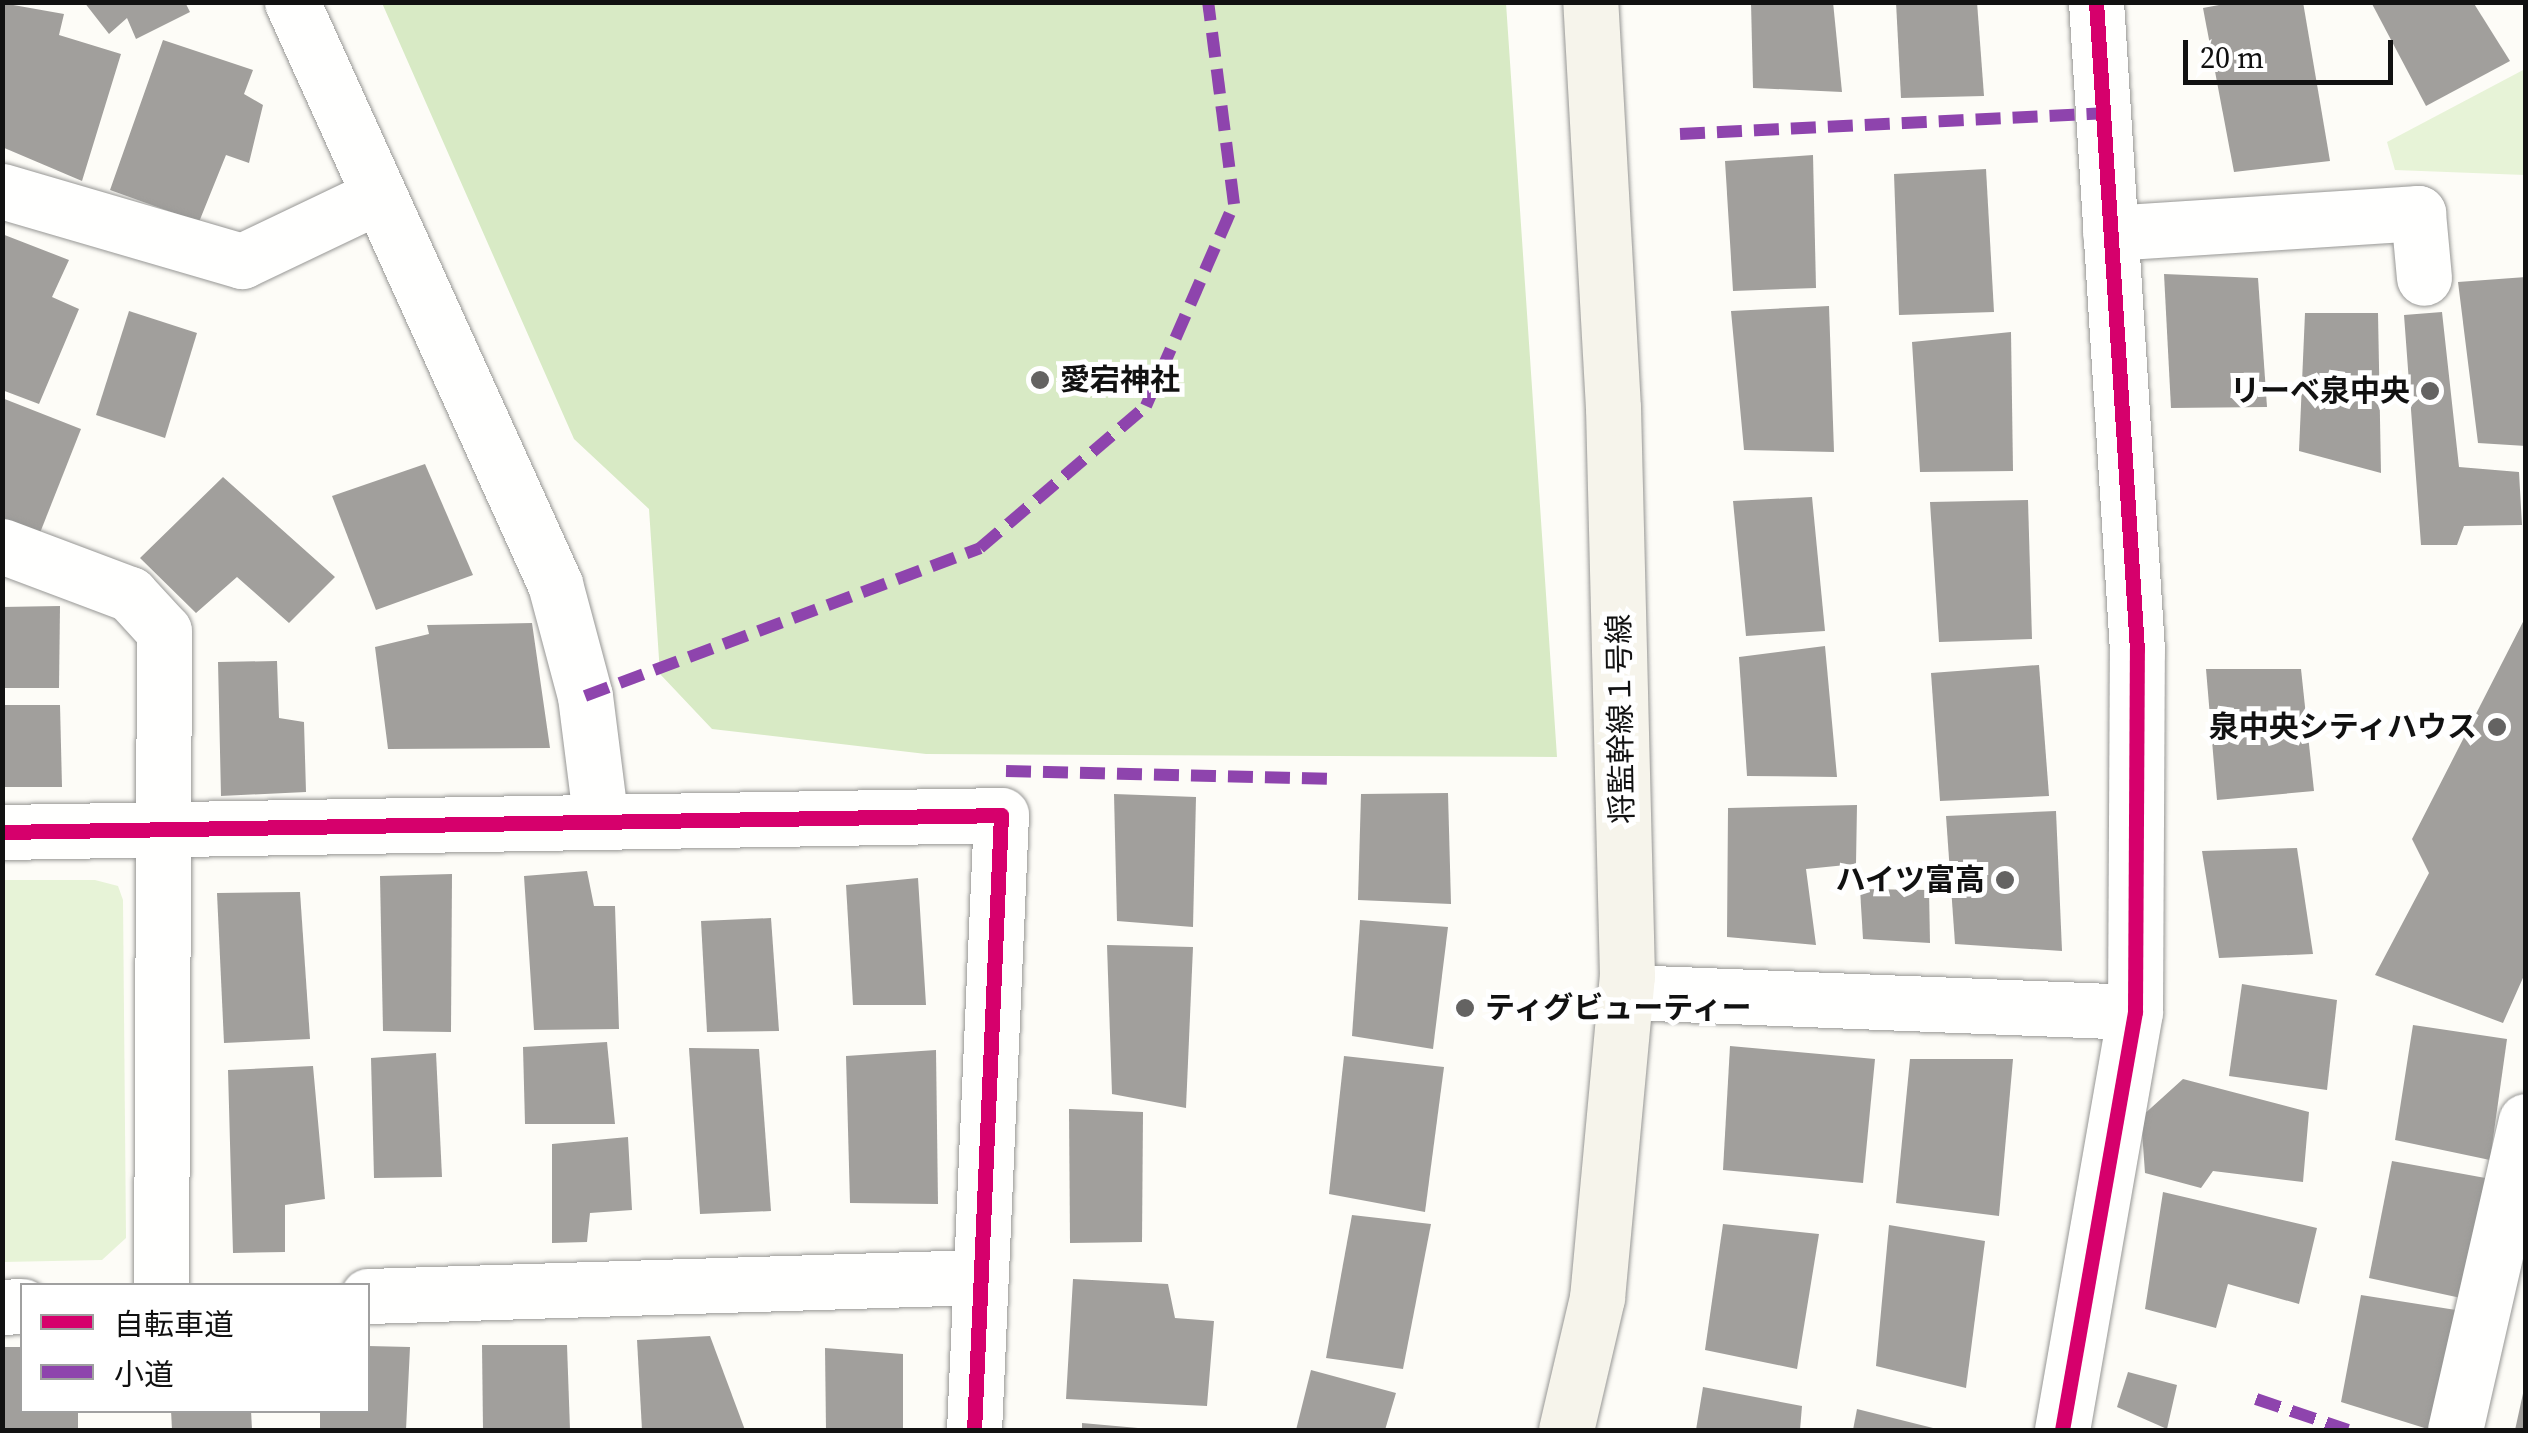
<!DOCTYPE html>
<html>
<head>
<meta charset="utf-8">
<style>
	body { margin:0 }
	#map { position:relative; width:2528px; height:1433px; overflow:hidden; background:#fdfcf7; font-family:"Source Serif 4","Noto Sans JP",serif }
	div>[style] { position:absolute }
	[style*='--x'] { left:calc(var(--x)*1px); top:calc(var(--y)*1px); width:calc(var(--w)*1px); rotate:calc(var(--a)*1deg) }
	.green>* { inset:0; background:#e7f3d7 }
	.forest>* { inset:0; background:#d8eac5 }
	.building>* { inset:0; background:#a19f9c }
	.roads { filter:drop-shadow(0 0 2px #979795) drop-shadow(0 0 2px #979795) }
	.street>* { height:55px; margin:-27.5px; padding:0 27.5px; transform-origin:27.5px; border-radius:27.5px; background:#fffffe }
	.secondary>* { height:55px; margin:-27.5px; padding:0 27.5px; transform-origin:27.5px; border-radius:27.5px; background:#f6f4eb }
	.quiet>* { height:12px; margin-top:-6px; transform-origin:0; background:repeating-linear-gradient(90deg,#8e44ad 0 25px,transparent 0 37px) }
	.cycleway>* { height:15px; margin:-7.5px; padding:0 7.5px; transform-origin:7.5px; border-radius:7.5px; background:#d6006c }
	.dots>* { width:28px; height:28px; translate:-50% -50%; box-sizing:border-box; border:5px solid #fff; border-radius:50% }
	span { translate:-50% -50%; white-space:nowrap; text-align:center; line-height:1.15; -webkit-text-stroke:10px #fff; paint-order:stroke }
	.poi-label { font-size:30px; color:#111; font-weight:700 }
	.left { translate:0 -50%; text-align:left }
	.right { translate:-100% -50%; text-align:right }
	.street-label { font-size:30px; color:#111 }
	.frame { position:absolute; inset:0; border:5px solid #111; pointer-events:none }
	.legend { position:absolute; left:20px; top:1283px; width:350px; height:130px; box-sizing:border-box; background:#fff; border:2px solid #a0a0a0; margin:0; padding:12px 18px; list-style:none; font-size:30px; color:#111 }
	.legend li { display:flex; align-items:center; gap:20px; height:50px }
	.legend b { width:50px; border:2px solid #a0a0a0 }
	.scale { position:absolute; left:2183px; top:40px; width:210px; height:45px; box-sizing:border-box; border:5px solid #111; border-top:0; padding-left:12px; font-size:30px; line-height:35px; white-space:nowrap; color:#111; -webkit-text-stroke:8px #fff; paint-order:stroke }
</style>
</head>
<body>
<div id="map">
	<div class="green">
		<div style="clip-path:polygon(2525px 69px,2525px 175px,2395px 170px,2387px 142px)"></div>
		<div style="clip-path:polygon(2px 880px,95px 880px,118px 886px,123px 900px,126px 1238px,102px 1260px,3px 1262px)"></div>
	</div>
	<div class="forest">
		<div style="clip-path:polygon(382px 3px,1506px 3px,1557px 757px,926px 754px,712px 729px,660px 674px,649px 509px,574px 439px)"></div>
	</div>
	<div class="building">
		<div style="clip-path:polygon(84px 2px,185px 2px,190px 12px,136px 39px,127px 18px,109px 34px)"></div>
		<div style="clip-path:polygon(1751px 2px,1833px 2px,1842px 92px,1753px 88px)"></div>
		<div style="clip-path:polygon(1896px 2px,1977px 2px,1984px 96px,1901px 98px)"></div>
		<div style="clip-path:polygon(2235px 2px,2303px 2px,2330px 161px,2234px 172px,2203px 8px)"></div>
		<div style="clip-path:polygon(2371px 2px,2473px 2px,2510px 61px,2426px 106px)"></div>
		<div style="clip-path:polygon(2px 3px,64px 14px,59px 35px,121px 54px,82px 181px,2px 147px)"></div>
		<div style="clip-path:polygon(163px 40px,253px 70px,244px 94px,263px 105px,249px 163px,226px 155px,199px 222px,110px 190px)"></div>
		<div style="clip-path:polygon(1813px 155px,1816px 288px,1733px 291px,1725px 161px)"></div>
		<div style="clip-path:polygon(1986px 169px,1994px 312px,1899px 315px,1894px 174px)"></div>
		<div style="clip-path:polygon(2px 234px,69px 260px,52px 297px,79px 309px,39px 404px,2px 390px)"></div>
		<div style="clip-path:polygon(2164px 274px,2258px 278px,2267px 407px,2171px 408px)"></div>
		<div style="clip-path:polygon(2526px 277px,2526px 446px,2478px 443px,2458px 282px)"></div>
		<div style="clip-path:polygon(1829px 306px,1834px 452px,1744px 450px,1731px 311px)"></div>
		<div style="clip-path:polygon(129px 311px,197px 333px,165px 438px,96px 415px)"></div>
		<div style="clip-path:polygon(2442px 312px,2459px 467px,2519px 472px,2522px 525px,2464px 526px,2457px 545px,2421px 545px,2404px 315px)"></div>
		<div style="clip-path:polygon(2305px 313px,2378px 313px,2381px 473px,2299px 451px)"></div>
		<div style="clip-path:polygon(2011px 332px,2013px 471px,1920px 472px,1912px 342px)"></div>
		<div style="clip-path:polygon(2px 398px,81px 429px,36px 543px,2px 531px)"></div>
		<div style="clip-path:polygon(425px 464px,473px 575px,376px 610px,332px 496px)"></div>
		<div style="clip-path:polygon(223px 477px,335px 577px,289px 623px,237px 577px,196px 613px,140px 558px)"></div>
		<div style="clip-path:polygon(1812px 497px,1825px 631px,1746px 636px,1733px 501px)"></div>
		<div style="clip-path:polygon(2028px 500px,2032px 639px,1939px 642px,1930px 502px)"></div>
		<div style="clip-path:polygon(60px 606px,59px 688px,2px 688px,2px 607px)"></div>
		<div style="clip-path:polygon(2526px 616px,2526px 971px,2503px 1023px,2375px 975px,2429px 873px,2412px 839px)"></div>
		<div style="clip-path:polygon(532px 623px,550px 748px,388px 749px,375px 647px,429px 634px,427px 625px)"></div>
		<div style="clip-path:polygon(1825px 646px,1837px 777px,1747px 776px,1739px 657px)"></div>
		<div style="clip-path:polygon(277px 661px,279px 718px,304px 722px,306px 792px,221px 796px,218px 662px)"></div>
		<div style="clip-path:polygon(2039px 665px,2049px 796px,1940px 801px,1931px 673px)"></div>
		<div style="clip-path:polygon(2206px 669px,2301px 669px,2314px 791px,2217px 800px)"></div>
		<div style="clip-path:polygon(2px 705px,60px 705px,62px 787px,2px 787px)"></div>
		<div style="clip-path:polygon(1448px 793px,1451px 904px,1358px 900px,1361px 794px)"></div>
		<div style="clip-path:polygon(1114px 794px,1196px 797px,1193px 927px,1117px 921px)"></div>
		<div style="clip-path:polygon(1857px 805px,1856px 864px,1806px 869px,1816px 945px,1727px 937px,1728px 808px)"></div>
		<div style="clip-path:polygon(2056px 811px,2062px 951px,1955px 944px,1946px 816px)"></div>
		<div style="clip-path:polygon(2297px 848px,2313px 954px,2219px 958px,2202px 851px)"></div>
		<div style="clip-path:polygon(587px 871px,594px 906px,615px 906px,619px 1029px,534px 1030px,524px 876px)"></div>
		<div style="clip-path:polygon(452px 874px,451px 1032px,383px 1031px,380px 876px)"></div>
		<div style="clip-path:polygon(918px 878px,926px 1005px,853px 1005px,846px 885px)"></div>
		<div style="clip-path:polygon(1860px 889px,1929px 890px,1930px 943px,1863px 939px)"></div>
		<div style="clip-path:polygon(300px 892px,310px 1039px,224px 1043px,217px 893px)"></div>
		<div style="clip-path:polygon(771px 918px,779px 1031px,707px 1032px,701px 921px)"></div>
		<div style="clip-path:polygon(1360px 920px,1448px 927px,1433px 1049px,1352px 1036px)"></div>
		<div style="clip-path:polygon(1107px 945px,1193px 947px,1186px 1108px,1112px 1094px)"></div>
		<div style="clip-path:polygon(2242px 984px,2337px 1000px,2327px 1090px,2229px 1076px)"></div>
		<div style="clip-path:polygon(2413px 1025px,2507px 1039px,2490px 1160px,2395px 1140px)"></div>
		<div style="clip-path:polygon(607px 1042px,615px 1124px,525px 1124px,523px 1047px)"></div>
		<div style="clip-path:polygon(1730px 1046px,1875px 1059px,1863px 1183px,1723px 1170px)"></div>
		<div style="clip-path:polygon(689px 1048px,759px 1049px,771px 1211px,700px 1214px)"></div>
		<div style="clip-path:polygon(936px 1050px,938px 1204px,850px 1203px,846px 1056px)"></div>
		<div style="clip-path:polygon(436px 1053px,442px 1177px,374px 1178px,371px 1058px)"></div>
		<div style="clip-path:polygon(1344px 1056px,1444px 1067px,1425px 1212px,1329px 1194px)"></div>
		<div style="clip-path:polygon(1910px 1059px,2013px 1059px,1999px 1216px,1896px 1203px)"></div>
		<div style="clip-path:polygon(313px 1066px,325px 1199px,285px 1205px,285px 1252px,233px 1253px,228px 1070px)"></div>
		<div style="clip-path:polygon(2183px 1079px,2309px 1112px,2303px 1182px,2213px 1171px,2201px 1188px,2145px 1173px,2141px 1117px)"></div>
		<div style="clip-path:polygon(1069px 1109px,1143px 1112px,1142px 1242px,1070px 1243px)"></div>
		<div style="clip-path:polygon(628px 1137px,632px 1210px,590px 1213px,587px 1242px,552px 1243px,552px 1144px)"></div>
		<div style="clip-path:polygon(2392px 1161px,2491px 1179px,2470px 1300px,2369px 1278px)"></div>
		<div style="clip-path:polygon(2163px 1192px,2317px 1228px,2299px 1304px,2228px 1284px,2216px 1328px,2145px 1309px)"></div>
		<div style="clip-path:polygon(1352px 1215px,1431px 1224px,1403px 1369px,1326px 1358px)"></div>
		<div style="clip-path:polygon(1723px 1224px,1819px 1234px,1797px 1369px,1705px 1350px)"></div>
		<div style="clip-path:polygon(1889px 1225px,1985px 1241px,1966px 1388px,1876px 1366px)"></div>
		<div style="clip-path:polygon(1073px 1279px,1168px 1284px,1175px 1318px,1214px 1321px,1207px 1406px,1066px 1399px)"></div>
		<div style="clip-path:polygon(2361px 1295px,2456px 1310px,2431px 1430px,2341px 1402px)"></div>
		<div style="clip-path:polygon(710px 1336px,745px 1430px,642px 1430px,637px 1340px)"></div>
		<div style="clip-path:polygon(482px 1345px,567px 1345px,570px 1430px,483px 1430px)"></div>
		<div style="clip-path:polygon(368px 1346px,410px 1347px,406px 1430px,320px 1430px,320px 1410px,368px 1410px)"></div>
		<div style="clip-path:polygon(2px 1347px,22px 1347px,22px 1410px,78px 1410px,78px 1430px,3px 1430px)"></div>
		<div style="clip-path:polygon(825px 1348px,903px 1354px,903px 1430px,826px 1430px)"></div>
		<div style="clip-path:polygon(1311px 1370px,1396px 1393px,1385px 1430px,1296px 1430px)"></div>
		<div style="clip-path:polygon(2128px 1372px,2177px 1385px,2167px 1429px,2117px 1407px)"></div>
		<div style="clip-path:polygon(1703px 1387px,1802px 1406px,1800px 1430px,1696px 1430px)"></div>
		<div style="clip-path:polygon(2524px 1389px,2526px 1430px,2515px 1430px)"></div>
		<div style="clip-path:polygon(1857px 1409px,1937px 1429px,1937px 1430px,1853px 1430px)"></div>
		<div style="clip-path:polygon(171px 1410px,251px 1410px,252px 1430px,172px 1430px)"></div>
		<div style="clip-path:polygon(1082px 1423px,1138px 1428px,1138px 1430px,1082px 1430px)"></div>
	</div>
	<div class="roads">
		<div class="street">
			<div style="--x:292;--y:2;--w:639;--a:65.68"></div>
			<div style="--x:555;--y:584;--w:116;--a:75"></div>
			<div style="--x:585;--y:696;--w:127;--a:82.8"></div>
			<div style="--x:2;--y:191;--w:250;--a:16.3"></div>
			<div style="--x:242;--y:261;--w:151;--a:-25.5"></div>
			<div style="--x:2110;--y:233;--w:309;--a:-3.7"></div>
			<div style="--x:2418;--y:213;--w:65;--a:84.7"></div>
			<div style="--x:2;--y:546;--w:137;--a:20.6"></div>
			<div style="--x:130;--y:594;--w:50;--a:47.4"></div>
			<div style="--x:164;--y:631;--w:655;--a:90.26"></div>
			<div style="--x:2;--y:832;--w:999;--a:-0.97"></div>
			<div style="--x:1001;--y:815;--w:616;--a:92.51"></div>
			<div style="--x:1627;--y:992;--w:508;--a:2.25"></div>
			<div style="--x:368;--y:1296;--w:613;--a:-1.78"></div>
			<div style="--x:2;--y:1307;--w:20;--a:-3"></div>
			<div style="--x:2062;--y:1430;--w:424;--a:-80.1"></div>
			<div style="--x:2135;--y:1012;--w:362;--a:-89.7"></div>
			<div style="--x:2137;--y:650;--w:649;--a:-93.62"></div>
			<div style="--x:2455;--y:1430;--w:317;--a:-77.1"></div>
		</div>
		<div class="secondary">
			<div style="--x:1566;--y:1430;--w:136;--a:-76.8"></div>
			<div style="--x:1597;--y:1298;--w:323;--a:-84.7"></div>
			<div style="--x:1627;--y:976;--w:568;--a:-91.41"></div>
			<div style="--x:1613;--y:408;--w:407;--a:-93.2"></div>
		</div>
	</div>
	<div class="quiet">
		<div style="--x:1680;--y:134;--w:424;--a:-2.8"></div>
		<div style="--x:585;--y:696;--w:422;--a:-20.5"></div>
		<div style="--x:980;--y:548;--w:218;--a:-40.5"></div>
		<div style="--x:1146;--y:406;--w:220;--a:-66.5"></div>
		<div style="--x:1234;--y:204;--w:204;--a:-97.3"></div>
		<div style="--x:1006;--y:771;--w:332;--a:1.4"></div>
		<div style="--x:2256;--y:1399;--w:97;--a:18.6"></div>
	</div>
	<div class="cycleway">
		<div style="--x:2;--y:832;--w:999;--a:-0.97"></div>
		<div style="--x:1001;--y:815;--w:616;--a:92.51"></div>
		<div style="--x:2062;--y:1430;--w:424;--a:-80.1"></div>
		<div style="--x:2135;--y:1012;--w:362;--a:-89.7"></div>
		<div style="--x:2137;--y:650;--w:649;--a:-93.62"></div>
	</div>
	<div class="dots">
		<div style="left:1040px;top:380px;background:#646362"></div>
		<div style="left:2430px;top:391px;background:#646362"></div>
		<div style="left:2497px;top:727px;background:#646362"></div>
		<div style="left:2005px;top:880px;background:#646362"></div>
		<div style="left:1465px;top:1008px;background:#646362"></div>
	</div>
	<div class="poi-label">
		<span class="left" style="left:1060px;top:380px">愛宕神社</span>
		<span class="right" style="left:2410px;top:391px">リーベ泉中央</span>
		<span class="right" style="left:2477px;top:727px">泉中央シティハウス</span>
		<span class="right" style="left:1985px;top:880px">ハイツ富高</span>
		<span class="left" style="left:1485px;top:1008px">ティグビューティー</span>
	</div>
	<div class="street-label">
		<span style="left:1621px;top:719px;rotate:-91deg">将監幹線１号線</span>
	</div>
	<div class="frame"></div>
	<ul class="legend">
	<li><b style="height:12px;background:#d6006c"></b>自転車道</li>
	<li><b style="height:12px;background:#8e44ad"></b>小道</li>
	</ul>
	<div class="scale">20 m</div>
</div>
</body>
</html>
